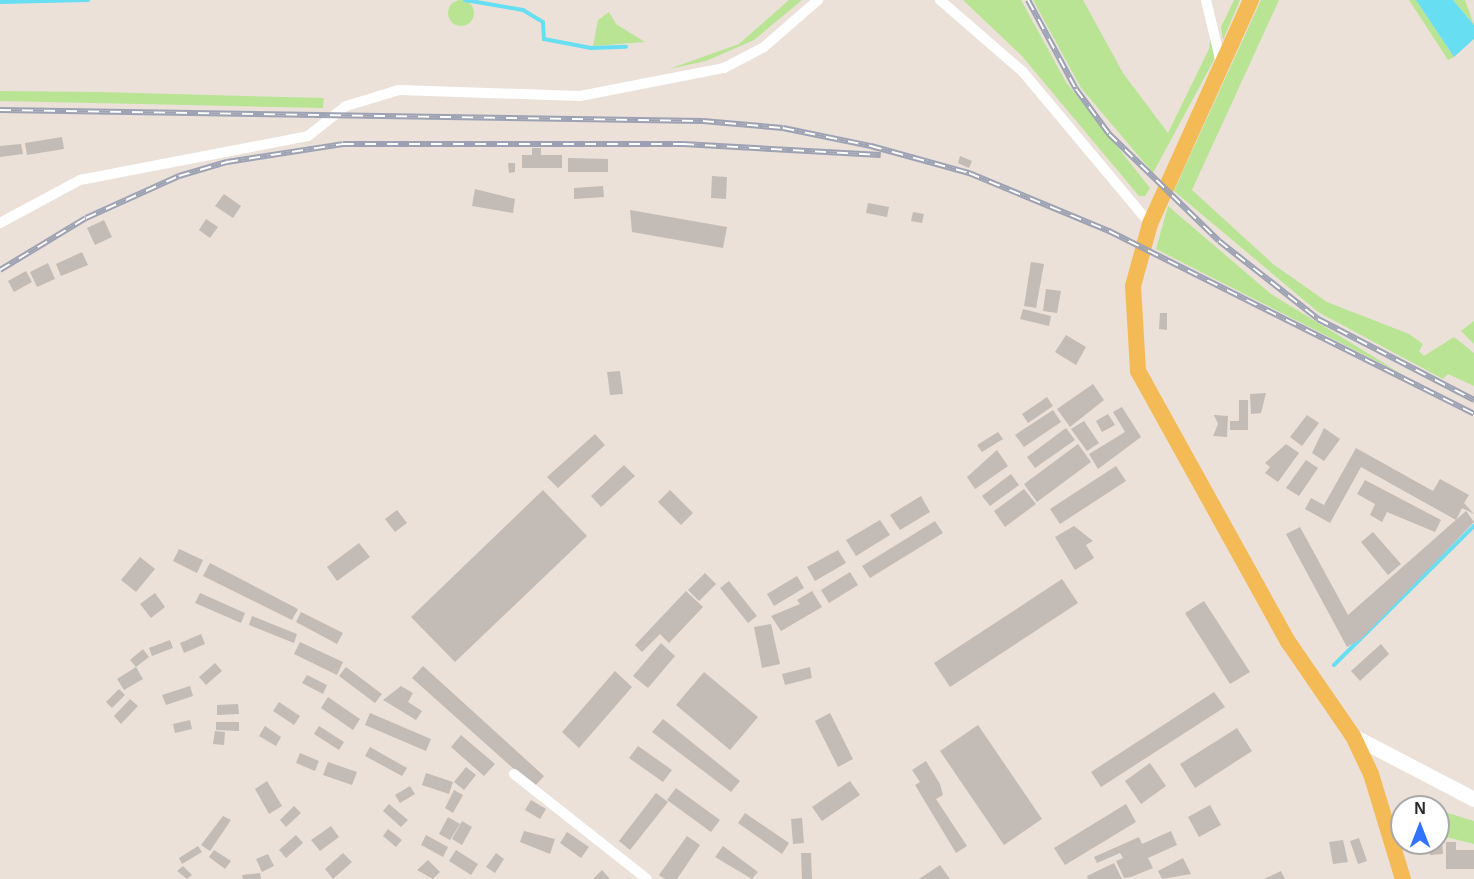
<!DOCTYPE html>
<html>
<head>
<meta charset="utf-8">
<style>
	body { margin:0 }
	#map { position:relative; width:1474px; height:879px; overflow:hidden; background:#ebe1d9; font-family:Arial,sans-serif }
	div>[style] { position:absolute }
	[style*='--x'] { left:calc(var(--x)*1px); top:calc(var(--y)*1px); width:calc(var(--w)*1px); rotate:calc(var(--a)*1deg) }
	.green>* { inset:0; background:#b9e493 }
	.round { border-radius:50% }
	.water>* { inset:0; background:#67def1 }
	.stream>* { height:4px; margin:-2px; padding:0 2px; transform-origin:2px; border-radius:2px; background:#67def1 }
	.building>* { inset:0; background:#c3bbb6 }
	.street>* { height:10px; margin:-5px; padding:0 5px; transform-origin:5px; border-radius:5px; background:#fff }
	.secondary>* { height:15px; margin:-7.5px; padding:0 7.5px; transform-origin:7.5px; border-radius:7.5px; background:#fff }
	.primary>* { height:16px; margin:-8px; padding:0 8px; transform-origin:8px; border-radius:8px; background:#f4ba55 }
	.rail>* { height:6px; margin-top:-3px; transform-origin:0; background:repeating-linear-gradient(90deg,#fff 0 11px,#9ca2b3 0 22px); box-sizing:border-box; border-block:2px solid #9ca2b3 }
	span { translate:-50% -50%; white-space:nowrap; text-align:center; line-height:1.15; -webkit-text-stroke:6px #fff; paint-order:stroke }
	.north { position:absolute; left:1390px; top:795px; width:60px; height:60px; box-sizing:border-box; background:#fff; border:2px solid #a9a9a9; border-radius:50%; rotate:0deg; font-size:16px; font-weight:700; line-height:24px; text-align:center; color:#282828 }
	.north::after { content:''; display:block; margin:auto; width:21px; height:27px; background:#3273fe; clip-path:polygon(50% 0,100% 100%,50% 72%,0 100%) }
</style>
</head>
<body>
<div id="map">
	<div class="green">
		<div class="round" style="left:448px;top:0;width:26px;height:26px"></div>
		<div style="clip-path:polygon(789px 0,802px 0,754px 40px,706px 61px,669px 69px,739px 44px)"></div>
		<div style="clip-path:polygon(963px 0,1021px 0,1066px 82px,1150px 188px,1145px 196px,1139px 196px,1021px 55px)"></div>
		<div style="clip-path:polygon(1033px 0,1083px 0,1123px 73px,1168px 133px,1209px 49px,1212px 26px,1214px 60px,1153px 173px,1081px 88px)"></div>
		<div style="clip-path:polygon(1234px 0,1240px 0,1223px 40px,1221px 27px)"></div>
		<div style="clip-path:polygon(1261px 0,1279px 0,1192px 190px,1273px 264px,1327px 302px,1409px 334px,1423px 344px,1419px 351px,1424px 356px,1454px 337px,1474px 353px,1474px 386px,1448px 374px,1443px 379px,1318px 312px,1174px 191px)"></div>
		<div style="clip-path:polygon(1409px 0,1416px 0,1454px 57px,1448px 60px)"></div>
		<div style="clip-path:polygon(1453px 0,1465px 0,1474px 25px)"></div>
		<div style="clip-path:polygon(609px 12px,616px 24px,645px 42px,593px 46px,598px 20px)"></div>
		<div style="clip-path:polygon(0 91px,100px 92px,324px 98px,323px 108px,0 101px)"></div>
		<div style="clip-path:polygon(1168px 206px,1271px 294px,1400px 373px,1156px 249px)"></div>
		<div style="clip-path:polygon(1474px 321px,1474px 344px,1461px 331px)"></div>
		<div style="clip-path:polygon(1438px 810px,1474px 821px,1474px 844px,1438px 835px)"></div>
	</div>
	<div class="water">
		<div style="clip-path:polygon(1416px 0,1453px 0,1474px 25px,1474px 39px,1454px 57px)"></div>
	</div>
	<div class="stream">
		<div style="--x:465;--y:0;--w:59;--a:9.8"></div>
		<div style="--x:523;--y:10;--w:23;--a:31"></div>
		<div style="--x:543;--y:22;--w:17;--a:87"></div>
		<div style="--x:544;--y:39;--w:48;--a:10.8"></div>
		<div style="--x:591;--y:48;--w:35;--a:-2"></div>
		<div style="--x:0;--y:2;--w:88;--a:-1.3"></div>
		<div style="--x:1334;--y:665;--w:197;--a:-44.8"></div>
	</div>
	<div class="building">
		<div style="clip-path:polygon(62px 137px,64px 149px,27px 155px,25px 143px)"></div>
		<div style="clip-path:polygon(21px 144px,23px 154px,0 157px,0 146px)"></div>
		<div style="clip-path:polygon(532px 148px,541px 148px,541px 155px,562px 155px,562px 168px,522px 168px,522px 155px,532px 155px)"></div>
		<div style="clip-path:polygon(960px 156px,972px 161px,969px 168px,958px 163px)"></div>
		<div style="clip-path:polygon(568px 158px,608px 159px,608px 172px,568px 172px)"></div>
		<div style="clip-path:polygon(508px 163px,515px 163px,515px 172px,509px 173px)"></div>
		<div style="clip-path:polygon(712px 176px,727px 177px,726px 199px,711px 198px)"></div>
		<div style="clip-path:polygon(603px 186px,604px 197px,574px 199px,574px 188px)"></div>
		<div style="clip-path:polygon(475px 189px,515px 199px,513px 213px,472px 206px)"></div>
		<div style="clip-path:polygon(224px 194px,241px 206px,233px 218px,215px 206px)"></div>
		<div style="clip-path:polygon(868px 203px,889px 207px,887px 217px,866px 213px)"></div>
		<div style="clip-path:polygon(630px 210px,727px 227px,723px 248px,632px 232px)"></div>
		<div style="clip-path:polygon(913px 212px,924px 214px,922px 223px,911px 221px)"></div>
		<div style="clip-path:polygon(206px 219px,218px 227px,210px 238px,199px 230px)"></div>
		<div style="clip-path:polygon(104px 220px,112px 237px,95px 245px,87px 228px)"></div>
		<div style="clip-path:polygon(82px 252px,88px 265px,61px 276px,56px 264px)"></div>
		<div style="clip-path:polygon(1031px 262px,1044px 264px,1036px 308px,1024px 306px)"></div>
		<div style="clip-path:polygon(48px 263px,55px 279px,37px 287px,30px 272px)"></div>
		<div style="clip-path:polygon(26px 271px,32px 282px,14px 292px,8px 281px)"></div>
		<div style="clip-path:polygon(1046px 289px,1061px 291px,1057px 313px,1043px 311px)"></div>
		<div style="clip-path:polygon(1023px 309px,1051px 316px,1049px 326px,1020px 319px)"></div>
		<div style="clip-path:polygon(1160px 313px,1167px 313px,1167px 330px,1159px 329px)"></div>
		<div style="clip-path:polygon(1066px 335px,1086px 347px,1076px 365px,1055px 352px)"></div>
		<div style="clip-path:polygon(620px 371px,623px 394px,610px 395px,607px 372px)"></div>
		<div style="clip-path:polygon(1093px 384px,1104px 400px,1070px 427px,1057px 409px)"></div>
		<div style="clip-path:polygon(1266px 393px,1261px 413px,1251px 414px,1250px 394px)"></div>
		<div style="clip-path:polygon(1047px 397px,1053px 406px,1028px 423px,1022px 414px)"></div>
		<div style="clip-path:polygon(1239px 400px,1248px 400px,1248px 430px,1230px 430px,1230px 421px,1239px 421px)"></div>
		<div style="clip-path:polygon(1122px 407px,1141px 437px,1098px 469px,1089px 454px,1125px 432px,1113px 412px)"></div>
		<div style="clip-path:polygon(1053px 410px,1061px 422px,1024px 447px,1015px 435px)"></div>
		<div style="clip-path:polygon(1108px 414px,1115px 425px,1102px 432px,1096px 421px)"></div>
		<div style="clip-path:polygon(1214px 415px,1228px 416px,1227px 437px,1213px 436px,1218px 424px)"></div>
		<div style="clip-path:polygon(1307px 415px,1319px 423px,1302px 446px,1290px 437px)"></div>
		<div style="clip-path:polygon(1084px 421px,1099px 443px,1087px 451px,1071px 429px)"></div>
		<div style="clip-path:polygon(1066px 428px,1075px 440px,1035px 468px,1027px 457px)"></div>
		<div style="clip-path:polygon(1324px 428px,1340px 439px,1324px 461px,1312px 453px)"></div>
		<div style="clip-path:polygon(998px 432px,1003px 439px,982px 452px,977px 445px)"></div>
		<div style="clip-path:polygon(595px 434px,605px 445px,558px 488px,547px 477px)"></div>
		<div style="clip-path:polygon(1078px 444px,1091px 462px,1037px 502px,1024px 484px)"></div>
		<div style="clip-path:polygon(1286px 444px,1299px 453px,1278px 482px,1265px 473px,1270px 467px,1265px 463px)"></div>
		<div style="clip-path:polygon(1356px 448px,1433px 491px,1440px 479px,1469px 495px,1464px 503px,1474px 514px,1462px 508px,1456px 520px,1361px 467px,1330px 523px,1305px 509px,1311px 498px,1324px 505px)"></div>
		<div style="clip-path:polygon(997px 450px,1008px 466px,975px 489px,967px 477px)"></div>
		<div style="clip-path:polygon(1306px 460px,1318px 468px,1299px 496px,1286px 488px)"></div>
		<div style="clip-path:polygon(624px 465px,635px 476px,601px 507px,591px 496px)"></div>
		<div style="clip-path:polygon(1116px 466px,1126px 481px,1060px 524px,1050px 509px)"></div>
		<div style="clip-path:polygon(1011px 474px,1019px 485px,990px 506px,982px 496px)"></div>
		<div style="clip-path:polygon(1365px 480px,1441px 520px,1435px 532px,1387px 512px,1382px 522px,1370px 515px,1375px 504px,1357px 494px)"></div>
		<div style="clip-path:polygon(1024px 489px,1036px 504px,1005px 527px,994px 511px)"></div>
		<div style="clip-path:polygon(543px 490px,587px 536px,455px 662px,411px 617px)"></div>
		<div style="clip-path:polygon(670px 490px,693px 513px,681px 525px,658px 502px)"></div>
		<div style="clip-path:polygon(921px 496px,930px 512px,900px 530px,890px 515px)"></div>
		<div style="clip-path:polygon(397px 510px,407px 523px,395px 532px,385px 519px)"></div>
		<div style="clip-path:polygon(1466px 511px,1474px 522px,1361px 639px,1347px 647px,1286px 534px,1300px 527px,1348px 615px)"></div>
		<div style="clip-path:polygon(880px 520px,890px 535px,856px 556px,846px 540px)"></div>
		<div style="clip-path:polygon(935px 521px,943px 533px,870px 578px,862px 566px)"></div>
		<div style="clip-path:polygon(1074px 526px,1093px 541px,1086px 545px,1094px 558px,1075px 570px,1055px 537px)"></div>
		<div style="clip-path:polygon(1373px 532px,1401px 564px,1388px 575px,1361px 542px)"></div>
		<div style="clip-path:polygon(359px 543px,370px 557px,337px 581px,327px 567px)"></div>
		<div style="clip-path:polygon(179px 549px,203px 560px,197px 573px,173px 561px)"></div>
		<div style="clip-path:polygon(838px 550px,846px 563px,815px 581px,807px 567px)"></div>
		<div style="clip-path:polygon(140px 557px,155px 569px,136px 592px,121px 580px)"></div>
		<div style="clip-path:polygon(210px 563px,298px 609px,292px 620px,203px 576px)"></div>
		<div style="clip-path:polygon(850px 572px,858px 585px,829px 603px,821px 590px)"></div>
		<div style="clip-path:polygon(705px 573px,716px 584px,699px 601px,688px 590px)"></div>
		<div style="clip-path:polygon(797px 576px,804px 588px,774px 606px,767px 594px)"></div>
		<div style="clip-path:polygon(1062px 579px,1078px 603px,950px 687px,934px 663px)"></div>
		<div style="clip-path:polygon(729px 581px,757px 616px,748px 623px,720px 588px)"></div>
		<div style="clip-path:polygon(686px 591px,703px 607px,669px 643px,660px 634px,642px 652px,635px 645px)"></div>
		<div style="clip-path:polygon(812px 591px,822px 607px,781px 631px,771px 616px,800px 604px,797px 600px)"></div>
		<div style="clip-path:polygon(155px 593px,165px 607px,151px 618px,140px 604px)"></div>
		<div style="clip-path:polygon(200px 593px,245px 613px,241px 623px,195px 603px)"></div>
		<div style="clip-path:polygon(1204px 601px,1250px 672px,1230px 684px,1185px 613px)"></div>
		<div style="clip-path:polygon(301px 612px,343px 633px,337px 644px,296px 622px)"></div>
		<div style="clip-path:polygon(252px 616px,297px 634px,294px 643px,249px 625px)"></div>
		<div style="clip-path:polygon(771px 624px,780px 664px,762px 668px,754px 627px)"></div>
		<div style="clip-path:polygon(201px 634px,205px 644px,184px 653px,180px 643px)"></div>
		<div style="clip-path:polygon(170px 640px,173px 648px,152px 656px,149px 648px)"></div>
		<div style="clip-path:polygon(300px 642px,343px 662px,337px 675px,294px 654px)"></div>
		<div style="clip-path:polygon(661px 643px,675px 656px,648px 688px,633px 676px)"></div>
		<div style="clip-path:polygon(1381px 644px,1389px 654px,1360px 681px,1351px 671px)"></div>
		<div style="clip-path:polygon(143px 649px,149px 657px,136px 667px,130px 660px)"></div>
		<div style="clip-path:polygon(215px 663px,222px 671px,206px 685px,199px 677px)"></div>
		<div style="clip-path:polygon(423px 666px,544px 776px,534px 787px,412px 678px)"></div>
		<div style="clip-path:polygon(136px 667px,143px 679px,124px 690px,117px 679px)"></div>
		<div style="clip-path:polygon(346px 667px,382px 694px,375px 703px,339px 676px)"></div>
		<div style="clip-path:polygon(810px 667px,812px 678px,785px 685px,782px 674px)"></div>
		<div style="clip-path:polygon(615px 671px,632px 687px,579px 748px,562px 732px)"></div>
		<div style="clip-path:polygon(704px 672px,758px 717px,730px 750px,676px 705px)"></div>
		<div style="clip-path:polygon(307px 675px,327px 685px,323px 694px,302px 683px)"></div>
		<div style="clip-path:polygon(190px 686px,193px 696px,166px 705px,162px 695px)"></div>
		<div style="clip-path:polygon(401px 686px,413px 693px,408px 702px,422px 711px,416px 720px,383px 700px)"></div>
		<div style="clip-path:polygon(119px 689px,125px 695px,112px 708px,106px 702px)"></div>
		<div style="clip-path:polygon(1214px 692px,1225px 707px,1101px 787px,1091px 772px)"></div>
		<div style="clip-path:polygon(328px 697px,360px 719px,353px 730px,321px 708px)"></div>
		<div style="clip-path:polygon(130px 699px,138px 706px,121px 724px,114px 716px)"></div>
		<div style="clip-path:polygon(279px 702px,300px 716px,294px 725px,273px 711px)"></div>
		<div style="clip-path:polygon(238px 704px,239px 714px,217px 715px,217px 705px)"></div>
		<div style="clip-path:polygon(370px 713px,431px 739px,426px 751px,365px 725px)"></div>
		<div style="clip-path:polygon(830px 713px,853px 759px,838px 767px,815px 721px)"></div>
		<div style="clip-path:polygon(663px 719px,740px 781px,731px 792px,652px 732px)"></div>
		<div style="clip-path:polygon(190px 720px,192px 729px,175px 733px,173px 724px)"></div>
		<div style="clip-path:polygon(216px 722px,239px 722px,239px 731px,216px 730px)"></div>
		<div style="clip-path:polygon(978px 725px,1042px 819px,1004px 845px,940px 751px)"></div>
		<div style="clip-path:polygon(265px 726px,281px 737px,276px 746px,259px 736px)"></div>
		<div style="clip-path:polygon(319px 726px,344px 742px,339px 750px,314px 734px)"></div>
		<div style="clip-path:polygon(1237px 728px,1252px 751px,1195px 788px,1180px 764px)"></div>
		<div style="clip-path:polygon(215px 731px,225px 732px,224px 745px,213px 744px)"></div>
		<div style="clip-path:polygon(461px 735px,495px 764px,484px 776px,451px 747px)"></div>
		<div style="clip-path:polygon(638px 746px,672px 770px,663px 782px,629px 758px)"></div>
		<div style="clip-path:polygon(370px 747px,407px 768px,402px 776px,365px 756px)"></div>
		<div style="clip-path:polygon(300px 753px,319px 761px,315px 771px,296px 763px)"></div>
		<div style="clip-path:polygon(926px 761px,940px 784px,943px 795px,936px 799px,967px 846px,956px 853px,915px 785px,920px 782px,912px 770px)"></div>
		<div style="clip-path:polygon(328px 762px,357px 772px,352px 785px,323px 775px)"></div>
		<div style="clip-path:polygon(1150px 763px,1166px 786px,1141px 804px,1125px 781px)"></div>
		<div style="clip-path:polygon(466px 767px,476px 775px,464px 790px,454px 782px)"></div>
		<div style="clip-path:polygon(426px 773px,453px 782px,449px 794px,422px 785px)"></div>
		<div style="clip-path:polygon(267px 781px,282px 806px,269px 814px,255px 789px)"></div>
		<div style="clip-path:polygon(850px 781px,860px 795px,822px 821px,812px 807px)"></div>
		<div style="clip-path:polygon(410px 786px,415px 794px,400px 803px,395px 795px)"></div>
		<div style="clip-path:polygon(676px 788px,720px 820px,711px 832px,667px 800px)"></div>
		<div style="clip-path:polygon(454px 790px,463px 795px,453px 813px,445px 808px)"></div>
		<div style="clip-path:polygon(656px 793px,668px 802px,630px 850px,619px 841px)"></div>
		<div style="clip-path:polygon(531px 800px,546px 809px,540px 819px,525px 810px)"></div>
		<div style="clip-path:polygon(389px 804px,408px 820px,401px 827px,383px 811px)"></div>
		<div style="clip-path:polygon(1126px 804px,1136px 822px,1065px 865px,1054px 848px)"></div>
		<div style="clip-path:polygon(1210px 805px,1221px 825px,1199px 837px,1188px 817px)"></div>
		<div style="clip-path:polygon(294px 806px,301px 813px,286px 827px,280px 820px)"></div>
		<div style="clip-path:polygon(745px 813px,789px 843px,782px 854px,738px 823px)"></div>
		<div style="clip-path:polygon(223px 816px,231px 820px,210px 851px,201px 845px)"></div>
		<div style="clip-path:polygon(448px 817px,460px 824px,450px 840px,439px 834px)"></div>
		<div style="clip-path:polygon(802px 818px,804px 843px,793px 844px,791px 819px)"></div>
		<div style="clip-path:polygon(462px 821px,472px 827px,462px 845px,452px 839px)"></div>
		<div style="clip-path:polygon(331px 826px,339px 837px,320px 851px,311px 840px)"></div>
		<div style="clip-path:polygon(388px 829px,402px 840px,396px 847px,383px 836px)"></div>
		<div style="clip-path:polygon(524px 831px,555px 839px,550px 854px,520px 842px)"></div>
		<div style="clip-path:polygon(1171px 831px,1177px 845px,1148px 858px,1153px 868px,1131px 877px,1124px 878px,1116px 861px,1123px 858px,1120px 853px,1097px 863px,1094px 857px,1139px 837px,1142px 844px)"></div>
		<div style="clip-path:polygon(567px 832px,589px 847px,581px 858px,560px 843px)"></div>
		<div style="clip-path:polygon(296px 835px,303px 843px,286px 858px,279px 850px)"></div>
		<div style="clip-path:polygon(426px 835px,448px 847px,443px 857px,421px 845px)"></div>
		<div style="clip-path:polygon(687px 836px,700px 845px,677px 879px,665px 879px,659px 875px)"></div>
		<div style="clip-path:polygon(1359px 838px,1367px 861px,1358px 864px,1350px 841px)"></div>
		<div style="clip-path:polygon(1343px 840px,1348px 862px,1333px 864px,1329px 842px)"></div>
		<div style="clip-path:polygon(1442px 842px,1443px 854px,1430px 855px,1430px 843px)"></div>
		<div style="clip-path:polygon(1446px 842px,1456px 842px,1456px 850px,1474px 850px,1474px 869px,1446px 869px)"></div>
		<div style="clip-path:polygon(198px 846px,202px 852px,182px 864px,179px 858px)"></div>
		<div style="clip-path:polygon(723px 846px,758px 872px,752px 879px,715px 857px)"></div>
		<div style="clip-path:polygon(214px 850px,231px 861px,225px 869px,209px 857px)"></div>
		<div style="clip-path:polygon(456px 850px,478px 864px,471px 875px,449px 861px)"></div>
		<div style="clip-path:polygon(343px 853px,352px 862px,333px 879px,325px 869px)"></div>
		<div style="clip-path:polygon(496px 853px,504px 859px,495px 873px,486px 867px)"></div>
		<div style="clip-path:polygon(801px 853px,811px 853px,812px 879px,802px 879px)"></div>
		<div style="clip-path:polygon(268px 854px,274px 866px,262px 872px,256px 859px)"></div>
		<div style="clip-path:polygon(1183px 858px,1191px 874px,1162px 879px,1158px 871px)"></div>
		<div style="clip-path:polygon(428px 860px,440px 872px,433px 879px,417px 870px)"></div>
		<div style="clip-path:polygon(1114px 863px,1122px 879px,1088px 879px,1087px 876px)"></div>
		<div style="clip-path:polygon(940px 865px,950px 879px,919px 879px)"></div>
		<div style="clip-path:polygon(183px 866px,192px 875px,187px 879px,177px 871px)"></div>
		<div style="clip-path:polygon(602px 870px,610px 879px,593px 879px)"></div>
		<div style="clip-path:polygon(1281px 871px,1285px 879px,1264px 879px)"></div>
		<div style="clip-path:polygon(260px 873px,261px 879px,243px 879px,242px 875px)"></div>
	</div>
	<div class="street">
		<div style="--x:940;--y:0;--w:110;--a:40.9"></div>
		<div style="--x:1023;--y:72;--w:198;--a:50.1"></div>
		<div style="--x:1206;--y:0;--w:65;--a:76.6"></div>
		<div style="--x:0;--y:223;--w:91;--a:-28.3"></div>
		<div style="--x:80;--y:180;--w:232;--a:-10.9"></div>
		<div style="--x:308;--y:136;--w:48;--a:-38.3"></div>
		<div style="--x:346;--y:106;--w:55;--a:-16.8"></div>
		<div style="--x:399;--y:90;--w:181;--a:1.9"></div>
		<div style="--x:580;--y:96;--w:147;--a:-11"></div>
		<div style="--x:724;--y:68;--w:45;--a:-27.7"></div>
		<div style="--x:764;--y:47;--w:72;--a:-41"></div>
		<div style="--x:514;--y:774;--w:169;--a:38.3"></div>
	</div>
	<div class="secondary">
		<div style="--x:1353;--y:736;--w:136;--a:27.5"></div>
	</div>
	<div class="primary">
		<div style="--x:1251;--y:0;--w:246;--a:114.3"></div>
		<div style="--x:1150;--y:224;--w:64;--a:105.3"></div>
		<div style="--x:1133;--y:286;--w:85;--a:86.6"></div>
		<div style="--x:1138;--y:371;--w:311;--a:61"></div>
		<div style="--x:1289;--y:643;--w:113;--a:55.5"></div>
		<div style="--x:1353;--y:736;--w:42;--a:64.7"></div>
		<div style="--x:1371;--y:774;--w:110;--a:73.1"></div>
	</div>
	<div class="rail">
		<div style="--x:1028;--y:0;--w:101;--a:61.7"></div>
		<div style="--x:1076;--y:89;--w:56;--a:53.7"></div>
		<div style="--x:1109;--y:134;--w:153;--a:44.2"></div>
		<div style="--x:1219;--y:241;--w:126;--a:38.2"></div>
		<div style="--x:1318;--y:319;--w:176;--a:27.4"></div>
		<div style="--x:0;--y:110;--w:703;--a:0.9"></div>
		<div style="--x:703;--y:121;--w:80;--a:5"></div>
		<div style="--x:783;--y:128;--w:90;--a:11.6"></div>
		<div style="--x:871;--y:146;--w:102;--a:15.4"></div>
		<div style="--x:969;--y:173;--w:152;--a:22.5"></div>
		<div style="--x:1109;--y:231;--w:408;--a:26.6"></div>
		<div style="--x:0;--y:270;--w:100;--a:-31.2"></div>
		<div style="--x:86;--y:218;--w:102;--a:-24.3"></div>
		<div style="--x:179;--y:176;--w:50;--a:-16.3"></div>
		<div style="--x:227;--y:162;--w:117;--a:-8.8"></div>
		<div style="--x:343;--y:144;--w:340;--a:0"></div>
		<div style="--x:683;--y:144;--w:198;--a:3.2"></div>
	</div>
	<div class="north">N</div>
</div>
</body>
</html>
